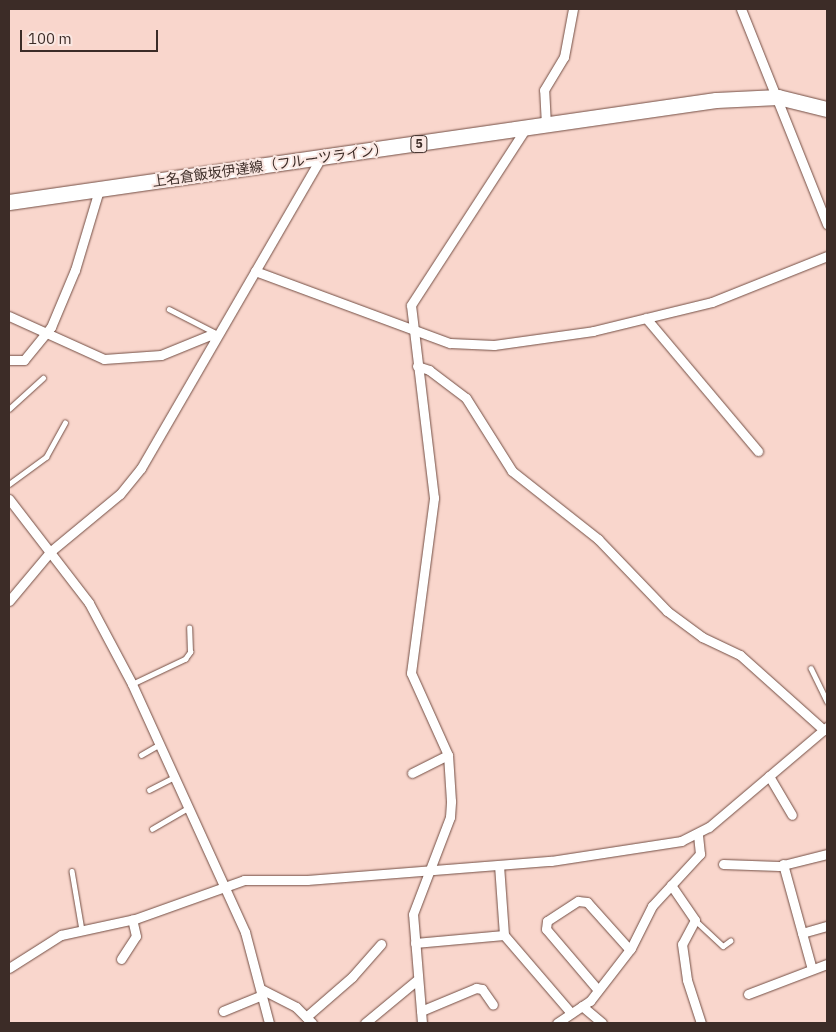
<!DOCTYPE html>
<html>
<head>
<meta charset="utf-8">
<style>
	body { margin:0 }
	#map { position:relative; width:836px; height:1032px; overflow:hidden; background:#f9d6cc; font-family:"IBM Plex Sans","Noto Sans JP",sans-serif }
	div>[style] { position:absolute }
	[style*='--x'] { left:calc(var(--x)*1px); top:calc(var(--y)*1px); width:calc(var(--w)*1px); rotate:calc(var(--a)*1deg) }
	.roads { filter:drop-shadow(0 0 1px #734e44) drop-shadow(0 0 1px #734e44) }
	.service>* { height:4.5px; margin:-2.25px; padding:0 2.25px; transform-origin:2.25px; border-radius:2.25px; background:#fff }
	.minor>* { height:9px; margin:-4.5px; padding:0 4.5px; transform-origin:4.5px; border-radius:4.5px; background:#fff }
	.primary>* { height:15px; margin:-7.5px; padding:0 7.5px; transform-origin:7.5px; border-radius:7.5px; background:#fff }
	span { translate:-50% -50%; white-space:nowrap; text-align:center; line-height:1.15; -webkit-text-stroke:4px #fae7e2; paint-order:stroke }
	.shield-label span { padding:1px 4px; background:#fae7e2; border:1px solid; border-radius:4px; -webkit-text-stroke-width:0 }
	.shield-label { font-size:12px; color:#3c2c27; font-weight:700 }
	.street-label { font-size:14px; color:#3c2c27 }
	.frame { position:absolute; inset:0; border:10px solid #3c2c27; pointer-events:none }
	.scale { position:absolute; left:20px; top:30px; width:138px; height:22px; box-sizing:border-box; border:2px solid #3c2c27; border-top:0; padding-left:6px; font-size:15px; line-height:18px; white-space:nowrap; color:#3c2c27; -webkit-text-stroke:4px #fae7e2; paint-order:stroke }
</style>
</head>
<body>
<div id="map">
	<div class="roads">
		<div class="service">
			<div style="--x:169;--y:309;--w:51;--a:27.1"></div>
			<div style="--x:9;--y:409;--w:46;--a:-42.4"></div>
			<div style="--x:9;--y:484;--w:46;--a:-36.1"></div>
			<div style="--x:46;--y:457;--w:39;--a:-61"></div>
			<div style="--x:811;--y:668;--w:37;--a:64"></div>
			<div style="--x:132;--y:684;--w:59;--a:-25.3"></div>
			<div style="--x:185;--y:659;--w:9;--a:-54"></div>
			<div style="--x:190;--y:652;--w:24;--a:-92"></div>
			<div style="--x:141;--y:755;--w:22;--a:-30"></div>
			<div style="--x:149;--y:790;--w:28;--a:-27"></div>
			<div style="--x:152;--y:829;--w:42;--a:-30.3"></div>
			<div style="--x:72;--y:871;--w:60;--a:80.4"></div>
			<div style="--x:695;--y:920;--w:38;--a:43"></div>
			<div style="--x:723;--y:946;--w:9;--a:-36"></div>
		</div>
		<div class="minor">
			<div style="--x:741;--y:9;--w:232;--a:68.2"></div>
			<div style="--x:546;--y:125;--w:35;--a:-93"></div>
			<div style="--x:544;--y:90;--w:39;--a:-59"></div>
			<div style="--x:564;--y:57;--w:49;--a:-79.4"></div>
			<div style="--x:255;--y:271;--w:208;--a:20.3"></div>
			<div style="--x:450;--y:343;--w:44;--a:2.6"></div>
			<div style="--x:494;--y:345;--w:100;--a:-8"></div>
			<div style="--x:593;--y:331;--w:122;--a:-13.7"></div>
			<div style="--x:712;--y:302;--w:124;--a:-21.8"></div>
			<div style="--x:9;--y:316;--w:104;--a:24.4"></div>
			<div style="--x:104;--y:359;--w:57;--a:-4"></div>
			<div style="--x:161;--y:355;--w:53;--a:-22.2"></div>
			<div style="--x:210;--y:335;--w:6;--a:31"></div>
			<div style="--x:646;--y:318;--w:174;--a:49.9"></div>
			<div style="--x:9;--y:360;--w:15;--a:0"></div>
			<div style="--x:24;--y:360;--w:43;--a:-50.7"></div>
			<div style="--x:51;--y:327;--w:62;--a:-67.2"></div>
			<div style="--x:75;--y:270;--w:84;--a:-73.3"></div>
			<div style="--x:417;--y:366;--w:13;--a:18"></div>
			<div style="--x:429;--y:370;--w:46;--a:37.1"></div>
			<div style="--x:466;--y:398;--w:86;--a:57.8"></div>
			<div style="--x:512;--y:471;--w:110;--a:38.3"></div>
			<div style="--x:598;--y:539;--w:100;--a:46.2"></div>
			<div style="--x:667;--y:611;--w:44;--a:36.6"></div>
			<div style="--x:702;--y:637;--w:42;--a:25.3"></div>
			<div style="--x:740;--y:655;--w:113;--a:41.8"></div>
			<div style="--x:9;--y:499;--w:131;--a:52.4"></div>
			<div style="--x:89;--y:603;--w:92;--a:62"></div>
			<div style="--x:132;--y:684;--w:273;--a:65.5"></div>
			<div style="--x:245;--y:932;--w:94;--a:75.2"></div>
			<div style="--x:9;--y:601;--w:65;--a:-50"></div>
			<div style="--x:51;--y:551;--w:89;--a:-39.6"></div>
			<div style="--x:120;--y:494;--w:33;--a:-51"></div>
			<div style="--x:141;--y:468;--w:358;--a:-59.9"></div>
			<div style="--x:412;--y:773;--w:40;--a:-26.6"></div>
			<div style="--x:769;--y:776;--w:45;--a:59.5"></div>
			<div style="--x:723;--y:864;--w:56;--a:2"></div>
			<div style="--x:779;--y:866;--w:49;--a:-14"></div>
			<div style="--x:783;--y:864;--w:109;--a:74.6"></div>
			<div style="--x:499;--y:865;--w:70;--a:85.9"></div>
			<div style="--x:504;--y:935;--w:103;--a:49.3"></div>
			<div style="--x:671;--y:885;--w:42;--a:55.6"></div>
			<div style="--x:695;--y:920;--w:27;--a:118"></div>
			<div style="--x:682;--y:944;--w:36;--a:82"></div>
			<div style="--x:687;--y:980;--w:45;--a:72"></div>
			<div style="--x:802;--y:933;--w:26;--a:-16"></div>
			<div style="--x:415;--y:943;--w:89;--a:-5.1"></div>
			<div style="--x:121;--y:959;--w:27;--a:-57"></div>
			<div style="--x:136;--y:936;--w:17;--a:-103"></div>
			<div style="--x:9;--y:968;--w:62;--a:-32.4"></div>
			<div style="--x:61;--y:935;--w:76;--a:-12.2"></div>
			<div style="--x:135;--y:919;--w:116;--a:-19.7"></div>
			<div style="--x:244;--y:880;--w:63;--a:0"></div>
			<div style="--x:307;--y:880;--w:245;--a:-4.5"></div>
			<div style="--x:551;--y:861;--w:132;--a:-8.7"></div>
			<div style="--x:681;--y:841;--w:31;--a:-27"></div>
			<div style="--x:709;--y:827;--w:155;--a:-40.3"></div>
			<div style="--x:261;--y:989;--w:39;--a:27"></div>
			<div style="--x:296;--y:1007;--w:23;--a:45"></div>
			<div style="--x:598;--y:990;--w:80;--a:-130.4"></div>
			<div style="--x:546;--y:929;--w:8;--a:-83"></div>
			<div style="--x:547;--y:921;--w:37;--a:-33"></div>
			<div style="--x:578;--y:901;--w:9;--a:6"></div>
			<div style="--x:587;--y:902;--w:64;--a:48.1"></div>
			<div style="--x:748;--y:994;--w:85;--a:-20.8"></div>
			<div style="--x:582;--y:1006;--w:26;--a:40"></div>
			<div style="--x:223;--y:1011;--w:42;--a:-22.3"></div>
			<div style="--x:421;--y:1011;--w:60;--a:-22.7"></div>
			<div style="--x:476;--y:988;--w:6;--a:9"></div>
			<div style="--x:482;--y:989;--w:19;--a:55"></div>
			<div style="--x:306;--y:1017;--w:61;--a:-41"></div>
			<div style="--x:352;--y:977;--w:44;--a:-48.7"></div>
			<div style="--x:365;--y:1023;--w:67;--a:-39.6"></div>
			<div style="--x:422;--y:1023;--w:109;--a:-94.7"></div>
			<div style="--x:413;--y:914;--w:104;--a:-69.1"></div>
			<div style="--x:450;--y:817;--w:16;--a:-86"></div>
			<div style="--x:451;--y:801;--w:46;--a:-93.7"></div>
			<div style="--x:448;--y:755;--w:90;--a:-114.3"></div>
			<div style="--x:411;--y:673;--w:177;--a:-82.5"></div>
			<div style="--x:434;--y:498;--w:194;--a:-96.8"></div>
			<div style="--x:411;--y:305;--w:211;--a:-57"></div>
			<div style="--x:557;--y:1023;--w:40;--a:-34"></div>
			<div style="--x:590;--y:1001;--w:67;--a:-52.3"></div>
			<div style="--x:631;--y:948;--w:47;--a:-63.4"></div>
			<div style="--x:652;--y:906;--w:71;--a:-47.3"></div>
			<div style="--x:700;--y:854;--w:20;--a:-96"></div>
		</div>
		<div class="primary">
			<div style="--x:9;--y:202;--w:714;--a:-8.21"></div>
			<div style="--x:716;--y:100;--w:62;--a:-2.8"></div>
			<div style="--x:778;--y:97;--w:50;--a:13.8"></div>
		</div>
	</div>
	<div class="shield-label">
		<span style="left:419px;top:144px">5</span>
	</div>
	<div class="street-label">
		<span style="left:270px;top:165px;rotate:-8deg">上名倉飯坂伊達線（フルーツライン）</span>
	</div>
	<div class="frame"></div>
	<div class="scale">100 m</div>
</div>
</body>
</html>
